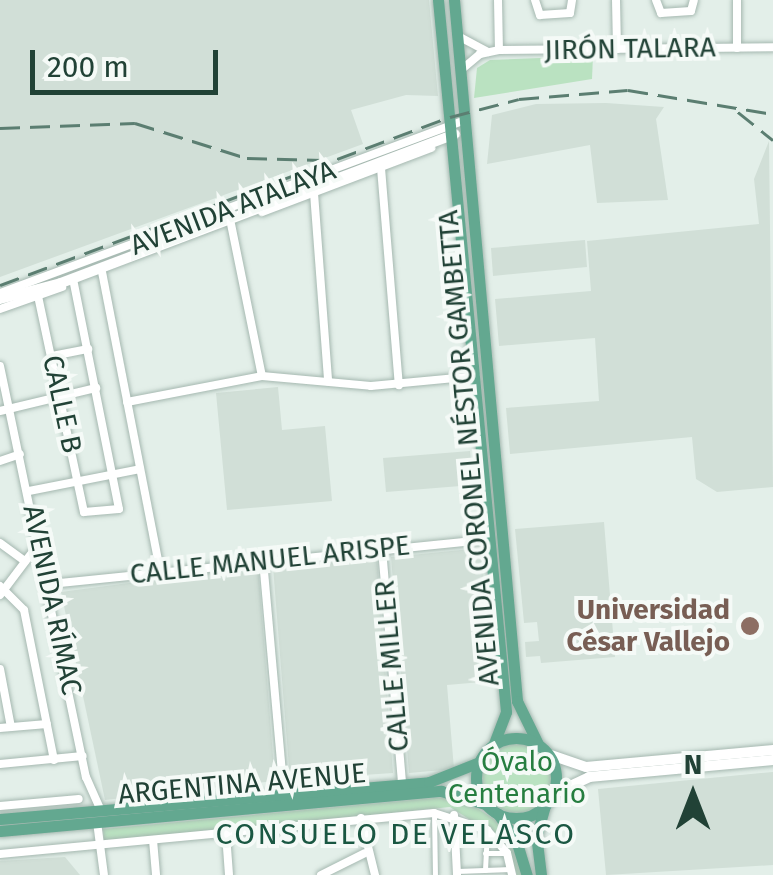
<!DOCTYPE html>
<html>
<head>
<meta charset="utf-8">
<style>
	body { margin:0 }
	#map { position:relative; width:773px; height:875px; overflow:hidden; background:#e3efe9; font-family:"Fira Sans",sans-serif }
	div>[style] { position:absolute }
	[style*='--x'] { left:calc(var(--x)*1px); top:calc(var(--y)*1px); width:calc(var(--w)*1px); rotate:calc(var(--a)*1deg) }
	.built>* { inset:0; background:#d1dfd7 }
	.green>* { inset:0; background:#bae2c1 }
	.round { border-radius:50% }
	.roads { filter:drop-shadow(0 0 2px #a5b8b0) drop-shadow(0 0 2px #a5b8b0) }
	.pedestrian>* { height:5px; margin:-2.5px; padding:0 2.5px; transform-origin:2.5px; border-radius:2.5px; background:#fff }
	.minor>* { height:8px; margin:-4px; padding:0 4px; transform-origin:4px; border-radius:4px; background:#fff }
	.secondary>* { height:10px; margin:-5px; padding:0 5px; transform-origin:5px; border-radius:5px; background:#fff }
	.primary>* { height:11px; margin:-5.5px; padding:0 5.5px; transform-origin:5.5px; border-radius:5.5px; background:#63a890 }
	.primary>.ring { margin:-5.5px; padding:0; box-sizing:content-box; background:none; border:11px solid #63a890; border-radius:50% }
	.rail>* { height:2.5px; margin-top:-1.25px; transform-origin:0; background:repeating-linear-gradient(90deg,#5b7e71 0 20px,transparent 0 30px) }
	.dots>* { width:28px; height:28px; translate:-50% -50%; box-sizing:border-box; border:5px solid #f5faf7; border-radius:50% }
	span { translate:-50% -50%; white-space:nowrap; text-align:center; line-height:1.15; -webkit-text-stroke:8px #f5faf7; paint-order:stroke }
	.street-label { font-size:28px; color:#214236 }
	.education-label { font-size:28px; color:#785e54; font-weight:700 }
	.right { translate:-100% -50%; text-align:right }
	.park-label { font-size:28px; color:#267e40 }
	.neighbourhood-label { font-size:30px; color:#1a5742; letter-spacing:2.5px }
	.north { position:absolute; left:643px; top:745px; width:100px; height:100px; -webkit-text-stroke:8px #f5faf7; paint-order:stroke; rotate:0deg; font-size:28px; font-weight:700; line-height:40px; text-align:center; color:#214236 }
	.north::after { content:''; display:block; margin:auto; width:35px; height:45px; background:#214236; clip-path:polygon(50% 0,100% 100%,50% 72%,0 100%) }
	.scale { position:absolute; left:30px; top:50px; width:188px; height:45px; box-sizing:border-box; border:5px solid #214236; border-top:0; padding-left:12px; font-size:30px; line-height:35px; white-space:nowrap; color:#214236; -webkit-text-stroke:8px #f5faf7; paint-order:stroke }
</style>
</head>
<body>
<div id="map">
	<div class="built">
		<div style="clip-path:polygon(0 0,429px 0,438px 96px,406px 95px,351px 110px,363px 144px,0 277px)"></div>
		<div style="clip-path:polygon(606px 103px,664px 107px,656px 119px,668px 200px,597px 203px,590px 145px,487px 164px,492px 115px,536px 104px)"></div>
		<div style="clip-path:polygon(769px 141px,773px 487px,717px 492px,696px 479px,692px 437px,510px 454px,506px 408px,599px 401px,595px 338px,499px 346px,495px 299px,591px 291px,587px 241px,759px 224px,754px 179px)"></div>
		<div style="clip-path:polygon(585px 240px,587px 267px,493px 276px,491px 248px)"></div>
		<div style="clip-path:polygon(278px 387px,282px 430px,325px 426px,332px 501px,227px 510px,216px 393px)"></div>
		<div style="clip-path:polygon(470px 451px,473px 485px,386px 492px,383px 458px)"></div>
		<div style="clip-path:polygon(604px 522px,615px 657px,541px 663px,540px 656px,526px 657px,525px 642px,539px 641px,537px 622px,524px 623px,515px 529px)"></div>
		<div style="clip-path:polygon(481px 548px,493px 681px,447px 685px,454px 769px,409px 773px,391px 557px)"></div>
		<div style="clip-path:polygon(377px 557px,393px 773px,290px 780px,273px 567px)"></div>
		<div style="clip-path:polygon(258px 566px,275px 781px,105px 800px,61px 592px)"></div>
		<div style="clip-path:polygon(773px 772px,773px 865px,606px 875px,598px 789px)"></div>
		<div style="clip-path:polygon(65px 857px,80px 875px,0 875px,0 861px)"></div>
	</div>
	<div class="green">
		<div style="clip-path:polygon(593px 56px,592px 79px,474px 98px,477px 68px,490px 60px)"></div>
		<div class="round" style="left:482px;top:743px;width:70px;height:70px"></div>
		<div style="clip-path:polygon(444px 797px,466px 801px,494px 819px,514px 840px,525px 875px,517px 875px,508px 844px,450px 807px,104px 842px,103px 829px)"></div>
	</div>
	<div class="roads">
		<div class="pedestrian">
			<div style="--x:434;--y:813;--w:62;--a:89.1"></div>
			<div style="--x:485;--y:853;--w:22;--a:0"></div>
			<div style="--x:485;--y:870;--w:40;--a:-87.1"></div>
			<div style="--x:457;--y:871;--w:54;--a:-2.1"></div>
		</div>
		<div class="minor">
			<div style="--x:498;--y:0;--w:50;--a:88.9"></div>
			<div style="--x:535;--y:0;--w:16;--a:72"></div>
			<div style="--x:540;--y:15;--w:30;--a:-4"></div>
			<div style="--x:570;--y:13;--w:13;--a:-81"></div>
			<div style="--x:616;--y:0;--w:49;--a:88.8"></div>
			<div style="--x:656;--y:0;--w:14;--a:69"></div>
			<div style="--x:661;--y:13;--w:30;--a:-4"></div>
			<div style="--x:691;--y:11;--w:11;--a:-75"></div>
			<div style="--x:737;--y:0;--w:48;--a:90"></div>
			<div style="--x:458;--y:36;--w:34;--a:28"></div>
			<div style="--x:461;--y:70;--w:25;--a:-40"></div>
			<div style="--x:480;--y:54;--w:19;--a:-12"></div>
			<div style="--x:499;--y:50;--w:274;--a:-0.6"></div>
			<div style="--x:381;--y:168;--w:218;--a:85.3"></div>
			<div style="--x:314;--y:193;--w:189;--a:85.7"></div>
			<div style="--x:262;--y:212;--w:181;--a:-20.7"></div>
			<div style="--x:231;--y:224;--w:155;--a:78.5"></div>
			<div style="--x:102;--y:272;--w:304;--a:79"></div>
			<div style="--x:0;--y:293;--w:496;--a:-20.4"></div>
			<div style="--x:38;--y:296;--w:221;--a:78"></div>
			<div style="--x:84;--y:512;--w:35;--a:-5"></div>
			<div style="--x:119;--y:509;--w:230;--a:-101.3"></div>
			<div style="--x:0;--y:309;--w:66;--a:-19.5"></div>
			<div style="--x:52;--y:356;--w:37;--a:-11"></div>
			<div style="--x:0;--y:366;--w:420;--a:78.2"></div>
			<div style="--x:86;--y:777;--w:36;--a:66"></div>
			<div style="--x:127;--y:402;--w:137;--a:-10.9"></div>
			<div style="--x:262;--y:376;--w:109;--a:5.2"></div>
			<div style="--x:371;--y:386;--w:105;--a:-5.4"></div>
			<div style="--x:0;--y:411;--w:99;--a:-13.5"></div>
			<div style="--x:0;--y:461;--w:21;--a:-19"></div>
			<div style="--x:29;--y:491;--w:113;--a:-11.2"></div>
			<div style="--x:0;--y:543;--w:31;--a:36"></div>
			<div style="--x:382;--y:549;--w:236;--a:85.1"></div>
			<div style="--x:263;--y:560;--w:235;--a:84.9"></div>
			<div style="--x:50;--y:584;--w:443;--a:-5.8"></div>
			<div style="--x:0;--y:586;--w:34;--a:45"></div>
			<div style="--x:24;--y:610;--w:153;--a:78.7"></div>
			<div style="--x:0;--y:595;--w:66;--a:-53"></div>
			<div style="--x:0;--y:669;--w:59;--a:79.3"></div>
			<div style="--x:0;--y:728;--w:47;--a:-4.9"></div>
			<div style="--x:0;--y:764;--w:83;--a:-5.5"></div>
			<div style="--x:0;--y:806;--w:79;--a:-5.1"></div>
			<div style="--x:454;--y:815;--w:60;--a:87.1"></div>
			<div style="--x:361;--y:818;--w:59;--a:76.2"></div>
			<div style="--x:97;--y:822;--w:53;--a:82.5"></div>
			<div style="--x:226;--y:834;--w:41;--a:85.8"></div>
			<div style="--x:153;--y:840;--w:35;--a:85"></div>
			<div style="--x:0;--y:854;--w:436;--a:-5.4"></div>
			<div style="--x:434;--y:813;--w:56;--a:17.8"></div>
			<div style="--x:487;--y:830;--w:30;--a:49"></div>
			<div style="--x:507;--y:853;--w:23;--a:77"></div>
			<div style="--x:321;--y:875;--w:49;--a:-26.6"></div>
		</div>
		<div class="secondary">
			<div style="--x:0;--y:299;--w:63;--a:-14.7"></div>
			<div style="--x:61;--y:283;--w:421;--a:-20.7"></div>
			<div style="--x:548;--y:754;--w:40;--a:18.9"></div>
			<div style="--x:586;--y:767;--w:188;--a:-5.2"></div>
			<div style="--x:553;--y:794;--w:40;--a:-25"></div>
			<div style="--x:589;--y:777;--w:185;--a:-5.3"></div>
		</div>
		<div class="primary">
			<div style="--x:438;--y:0;--w:715;--a:84.54"></div>
			<div style="--x:506;--y:712;--w:36;--a:111"></div>
			<div style="--x:454;--y:0;--w:704;--a:84.86"></div>
			<div style="--x:517;--y:701;--w:50;--a:63.9"></div>
			<div class="ring" style="left:476px;top:738px;width:69px;height:69px"></div>
			<div style="--x:498;--y:814;--w:32;--a:55"></div>
			<div style="--x:516;--y:840;--w:37;--a:73"></div>
			<div style="--x:0;--y:819;--w:431;--a:-4.9"></div>
			<div style="--x:429;--y:782;--w:52;--a:-21.6"></div>
			<div style="--x:0;--y:831;--w:443;--a:-5.2"></div>
			<div style="--x:441;--y:791;--w:46;--a:16.5"></div>
			<div style="--x:541;--y:875;--w:38;--a:-97"></div>
			<div style="--x:536;--y:837;--w:32;--a:-74"></div>
		</div>
	</div>
	<div class="rail">
		<div style="--x:738;--y:112;--w:45;--a:38.7"></div>
		<div style="--x:0;--y:128;--w:135;--a:-2.1"></div>
		<div style="--x:135;--y:123;--w:117;--a:17.4"></div>
		<div style="--x:247;--y:158;--w:76;--a:1.5"></div>
		<div style="--x:0;--y:285;--w:480;--a:-20.5"></div>
		<div style="--x:450;--y:117;--w:71;--a:-14.6"></div>
		<div style="--x:519;--y:99;--w:109;--a:-4.7"></div>
		<div style="--x:628;--y:90;--w:147;--a:9.4"></div>
	</div>
	<div class="dots">
		<div style="left:750px;top:626px;background:#8d6e63"></div>
	</div>
	<div class="street-label">
		<span style="left:630px;top:49px;rotate:-1deg">JIRÓN TALARA</span>
		<span style="left:233px;top:208px;rotate:-21deg">AVENIDA ATALAYA</span>
		<span style="left:62px;top:404px;rotate:78deg">CALLE B</span>
		<span style="left:469px;top:448px;rotate:-95deg">AVENIDA CORONEL NÉSTOR GAMBETTA</span>
		<span style="left:270px;top:560px;rotate:-6deg">CALLE MANUEL ARISPE</span>
		<span style="left:52px;top:600px;rotate:78deg">AVENIDA RÍMAC</span>
		<span style="left:392px;top:666px;rotate:-95deg">CALLE MILLER</span>
		<span style="left:242px;top:784px;rotate:-5deg">ARGENTINA AVENUE</span>
	</div>
	<div class="education-label">
		<span class="right" style="left:730px;top:626px">Universidad<br>César Vallejo</span>
	</div>
	<div class="park-label">
		<span style="left:517px;top:778px">Óvalo<br>Centenario</span>
	</div>
	<div class="neighbourhood-label">
		<span style="left:396px;top:834px">CONSUELO DE VELASCO</span>
	</div>
	<div class="north">N</div>
	<div class="scale">200 m</div>
</div>
</body>
</html>
